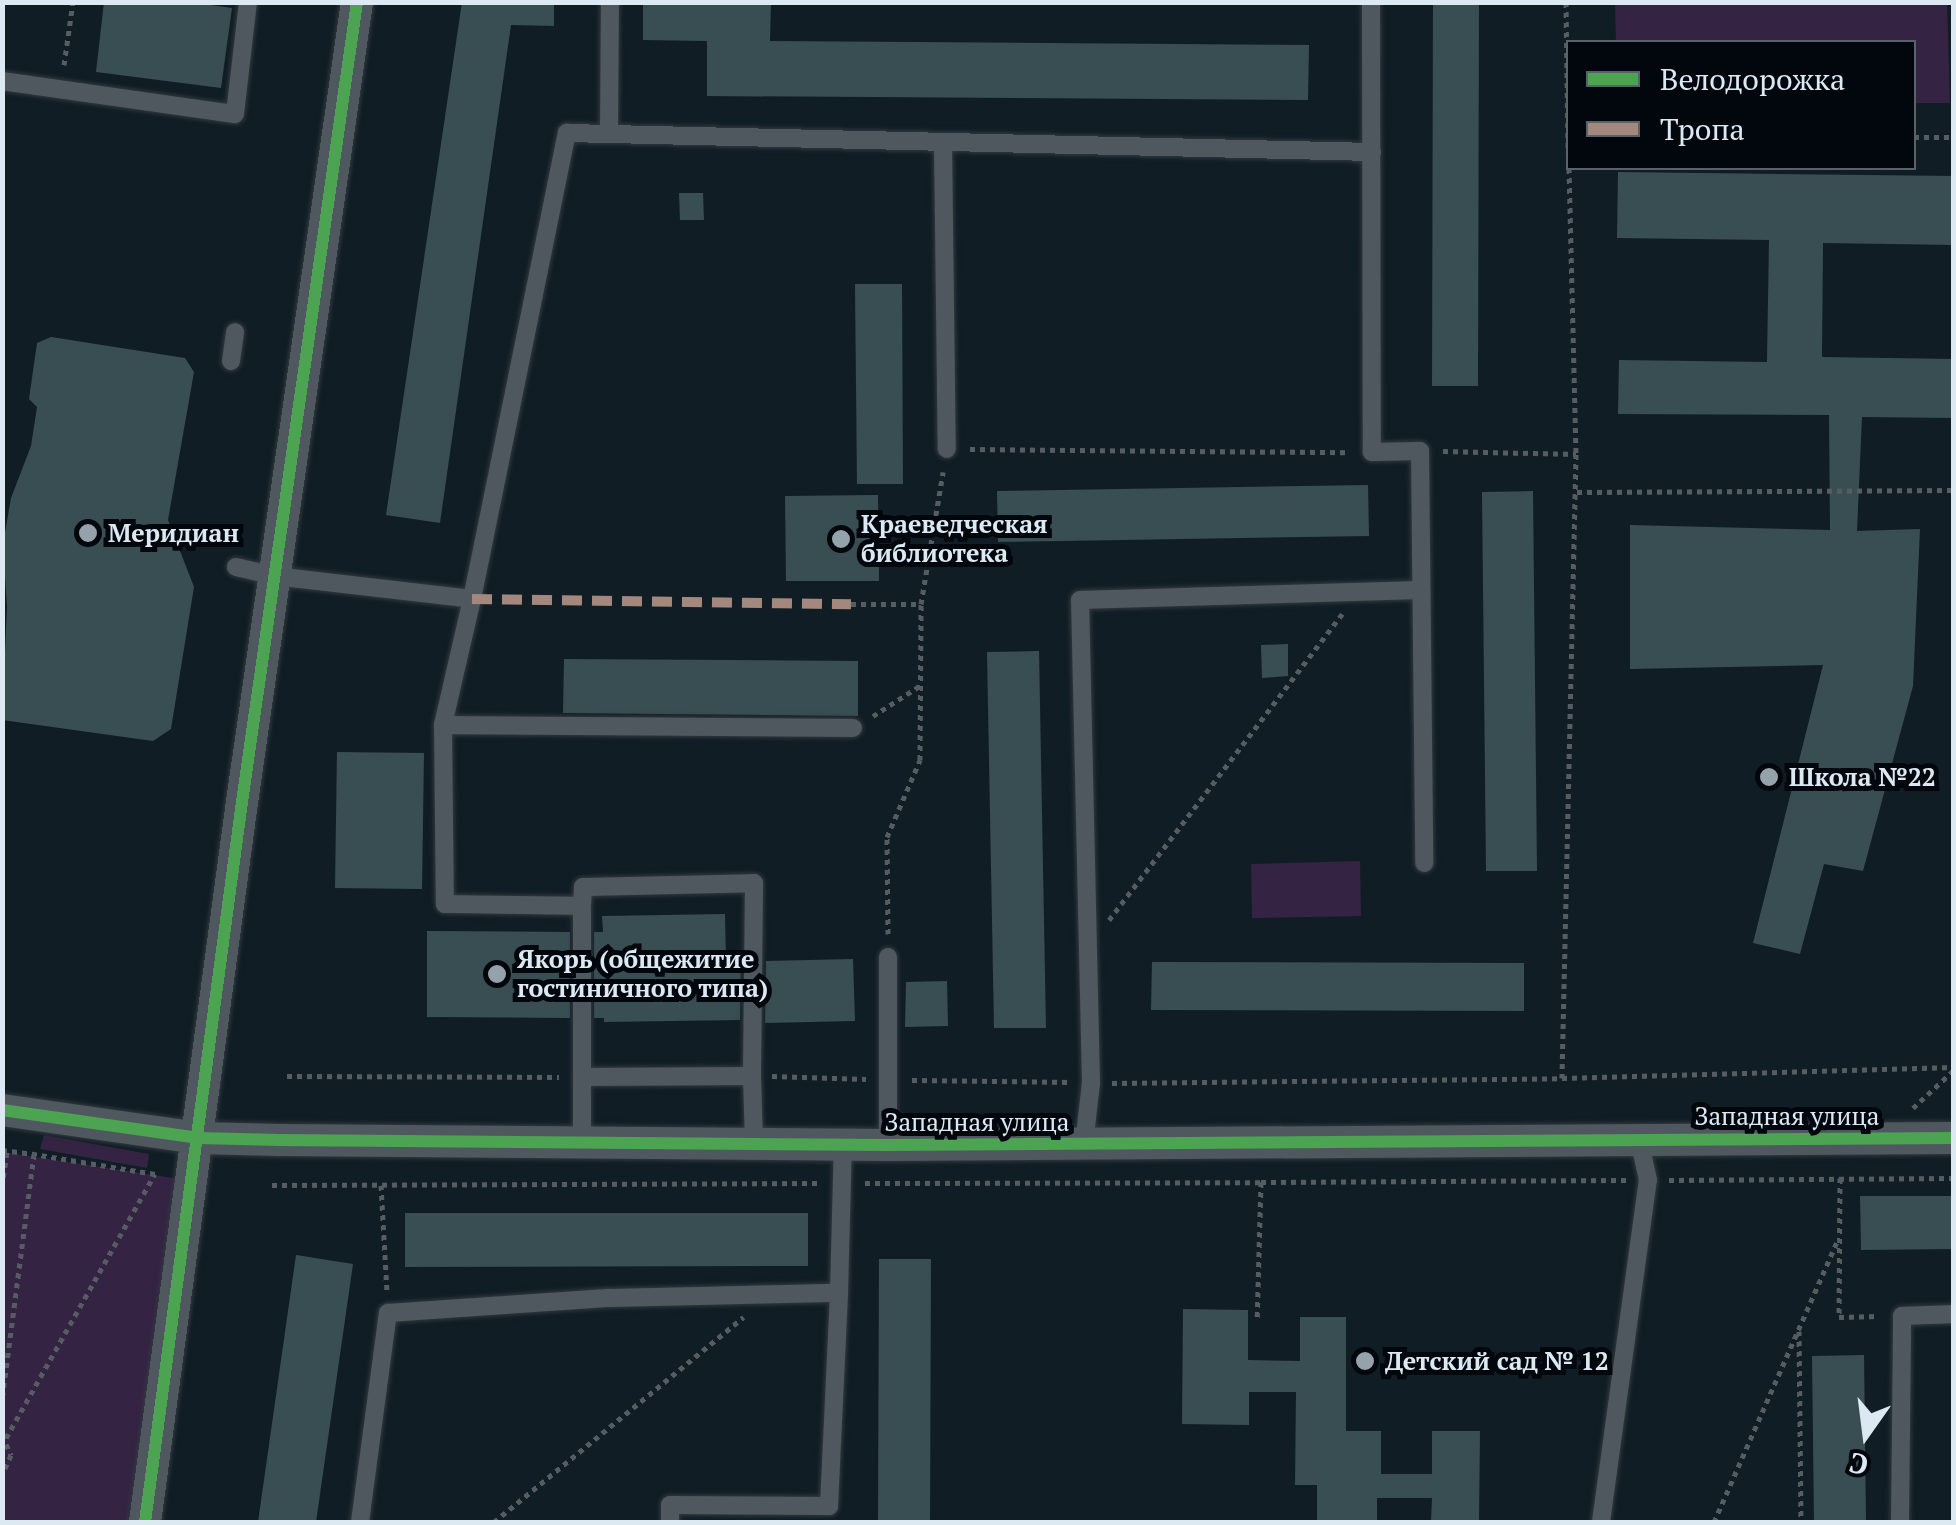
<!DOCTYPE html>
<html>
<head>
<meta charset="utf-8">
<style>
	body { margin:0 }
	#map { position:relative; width:1956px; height:1525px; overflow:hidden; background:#111d25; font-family:"PT Serif",serif }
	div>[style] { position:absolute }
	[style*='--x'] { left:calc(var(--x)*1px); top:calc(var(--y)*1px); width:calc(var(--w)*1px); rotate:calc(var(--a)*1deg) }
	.green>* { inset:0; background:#352344 }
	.building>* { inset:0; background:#394e53 }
	.path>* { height:5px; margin-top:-2.5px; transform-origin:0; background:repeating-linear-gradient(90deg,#555d62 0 5px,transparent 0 10px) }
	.roads { filter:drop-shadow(0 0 2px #31393f) drop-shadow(0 0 2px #31393f) }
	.service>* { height:18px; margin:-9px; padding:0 9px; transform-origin:9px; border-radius:9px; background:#50585f }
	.minor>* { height:32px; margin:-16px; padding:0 16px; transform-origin:16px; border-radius:16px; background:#50585f }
	.quiet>* { height:10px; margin-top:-5px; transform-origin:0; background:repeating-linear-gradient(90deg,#a5887d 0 20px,transparent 0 30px) }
	.cycleway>* { height:12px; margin:-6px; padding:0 6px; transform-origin:6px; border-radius:6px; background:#4ca352 }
	.dots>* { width:28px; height:28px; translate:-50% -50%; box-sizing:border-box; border:5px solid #02070d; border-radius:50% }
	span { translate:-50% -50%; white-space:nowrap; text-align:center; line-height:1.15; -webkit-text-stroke:10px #02070d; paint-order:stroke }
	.poi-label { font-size:25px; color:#dce9f3; font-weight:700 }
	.left { translate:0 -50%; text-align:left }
	.street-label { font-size:25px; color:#dce9f3 }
	.frame { position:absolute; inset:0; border:5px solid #dce9f3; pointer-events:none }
	.legend { position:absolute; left:1566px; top:40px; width:350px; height:130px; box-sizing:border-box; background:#02070d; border:2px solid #596169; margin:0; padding:12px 18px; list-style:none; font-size:30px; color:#dce9f3 }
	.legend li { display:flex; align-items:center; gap:20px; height:50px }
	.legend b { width:50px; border:2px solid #596169 }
	.north { position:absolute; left:1816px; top:1385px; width:100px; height:100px; -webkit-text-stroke:8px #02070d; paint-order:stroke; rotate:194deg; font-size:28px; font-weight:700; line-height:40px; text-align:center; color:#dce9f3 }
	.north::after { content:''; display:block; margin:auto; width:35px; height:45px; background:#dce9f3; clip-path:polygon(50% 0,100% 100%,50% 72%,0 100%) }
</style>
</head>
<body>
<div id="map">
	<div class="green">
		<div style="clip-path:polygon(1615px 3px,1947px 3px,1950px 103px,1914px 103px,1914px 42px,1616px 42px)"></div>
		<div style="clip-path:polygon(1360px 861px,1361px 916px,1252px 918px,1251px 864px)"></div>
		<div style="clip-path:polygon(44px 1135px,149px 1154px,147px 1168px,40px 1149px)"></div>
		<div style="clip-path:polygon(3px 1152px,193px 1181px,141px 1522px,3px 1522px)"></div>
	</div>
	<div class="building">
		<div style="clip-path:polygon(104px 2px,189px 2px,232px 8px,221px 88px,96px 72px)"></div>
		<div style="clip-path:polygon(462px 2px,554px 2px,554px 26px,511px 25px,440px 523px,386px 515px)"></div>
		<div style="clip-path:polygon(643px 2px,771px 2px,770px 41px,1309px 45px,1308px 100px,707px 96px,707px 41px,643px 40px)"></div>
		<div style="clip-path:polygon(1433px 2px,1479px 2px,1478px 386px,1432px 386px)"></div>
		<div style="clip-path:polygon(1618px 172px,1954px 176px,1954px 245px,1823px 243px,1822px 357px,1954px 359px,1954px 418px,1862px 417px,1857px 531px,1920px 529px,1913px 686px,1863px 871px,1824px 864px,1800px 954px,1753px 943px,1823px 665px,1630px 669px,1630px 525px,1830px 530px,1829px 415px,1618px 414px,1619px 360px,1767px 362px,1769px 240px,1617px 238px)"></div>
		<div style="clip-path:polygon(679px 193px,703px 193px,704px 220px,680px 220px)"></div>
		<div style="clip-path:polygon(855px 284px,902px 284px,903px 484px,857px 484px)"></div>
		<div style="clip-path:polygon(51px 337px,185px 358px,194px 372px,168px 520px,194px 587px,171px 729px,153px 741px,2px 720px,7px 607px,3px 544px,11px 498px,31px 446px,37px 407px,29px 399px,37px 343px)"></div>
		<div style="clip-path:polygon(1368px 485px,1369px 536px,998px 542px,997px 491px)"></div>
		<div style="clip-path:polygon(1533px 491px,1537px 871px,1486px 871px,1482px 492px)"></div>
		<div style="clip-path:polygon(878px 495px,879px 581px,786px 581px,785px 496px)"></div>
		<div style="clip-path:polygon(1288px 644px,1288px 676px,1262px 678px,1261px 645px)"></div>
		<div style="clip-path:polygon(1039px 651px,1046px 1028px,994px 1028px,987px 652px)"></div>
		<div style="clip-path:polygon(564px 659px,858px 661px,858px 716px,563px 713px)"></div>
		<div style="clip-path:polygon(337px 752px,424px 753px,422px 889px,335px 888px)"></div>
		<div style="clip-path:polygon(725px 914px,726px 962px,741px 961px,740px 1020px,604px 1022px,604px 1018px,594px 1018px,594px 932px,603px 932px,602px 916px)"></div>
		<div style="clip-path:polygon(427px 931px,570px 932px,570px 1018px,427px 1017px)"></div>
		<div style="clip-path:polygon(853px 959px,855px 1021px,765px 1023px,766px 961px)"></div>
		<div style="clip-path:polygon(1152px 962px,1524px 963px,1524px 1011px,1151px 1010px)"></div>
		<div style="clip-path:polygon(947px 981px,948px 1026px,905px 1027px,906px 982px)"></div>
		<div style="clip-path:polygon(1860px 1196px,1954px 1196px,1954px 1249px,1861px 1250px)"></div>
		<div style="clip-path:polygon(405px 1213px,808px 1213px,808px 1266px,405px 1267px)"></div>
		<div style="clip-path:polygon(296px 1255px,353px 1264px,316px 1522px,258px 1522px)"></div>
		<div style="clip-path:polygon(879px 1259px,931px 1259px,930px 1522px,878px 1522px)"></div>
		<div style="clip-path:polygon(1183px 1309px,1248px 1310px,1248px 1360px,1300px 1361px,1300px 1317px,1346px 1317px,1346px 1431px,1381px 1431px,1381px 1474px,1432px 1474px,1432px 1431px,1480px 1431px,1479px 1522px,1431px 1522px,1432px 1498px,1377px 1498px,1377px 1522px,1317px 1522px,1317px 1485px,1295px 1485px,1296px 1392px,1249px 1392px,1249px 1425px,1182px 1424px)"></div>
		<div style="clip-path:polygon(1864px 1355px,1866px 1522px,1814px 1522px,1812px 1356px)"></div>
	</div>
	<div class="path">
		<div style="--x:1566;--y:2;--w:151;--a:89.2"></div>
		<div style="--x:64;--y:65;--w:64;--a:-81.9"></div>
		<div style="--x:1914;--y:137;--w:40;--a:0"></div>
		<div style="--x:1569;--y:168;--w:286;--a:88.6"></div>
		<div style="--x:970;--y:449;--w:379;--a:0.5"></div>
		<div style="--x:1443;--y:451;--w:133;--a:1.3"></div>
		<div style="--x:1576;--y:454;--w:624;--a:91.29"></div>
		<div style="--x:1577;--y:492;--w:377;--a:-0.3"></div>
		<div style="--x:851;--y:604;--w:70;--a:0"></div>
		<div style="--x:921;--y:604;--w:134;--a:-80.5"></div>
		<div style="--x:873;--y:716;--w:57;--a:-32.9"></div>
		<div style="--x:1109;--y:920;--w:385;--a:-52.7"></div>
		<div style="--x:888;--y:934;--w:97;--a:-90.6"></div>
		<div style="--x:887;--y:837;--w:84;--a:-66.8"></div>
		<div style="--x:920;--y:760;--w:156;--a:-89.6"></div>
		<div style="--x:287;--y:1076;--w:272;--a:0.2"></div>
		<div style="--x:772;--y:1076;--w:94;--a:1.8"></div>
		<div style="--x:912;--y:1080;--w:159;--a:0.7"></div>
		<div style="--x:1112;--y:1083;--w:450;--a:-0.6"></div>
		<div style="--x:1562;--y:1078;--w:392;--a:-1.6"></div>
		<div style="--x:1913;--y:1108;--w:56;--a:-42.8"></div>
		<div style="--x:2;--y:1150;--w:32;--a:7"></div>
		<div style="--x:34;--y:1154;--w:247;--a:97.4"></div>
		<div style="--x:1840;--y:1178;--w:139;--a:90.4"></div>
		<div style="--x:1839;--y:1317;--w:40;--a:-1.4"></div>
		<div style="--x:1669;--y:1180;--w:285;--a:-0.4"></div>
		<div style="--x:1261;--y:1182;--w:367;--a:-0.3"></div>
		<div style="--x:865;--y:1183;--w:396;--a:-0.1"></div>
		<div style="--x:1261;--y:1182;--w:139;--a:91.6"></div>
		<div style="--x:272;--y:1185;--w:547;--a:-0.21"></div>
		<div style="--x:381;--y:1185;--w:107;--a:86.8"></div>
		<div style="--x:2;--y:1187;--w:36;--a:-82"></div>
		<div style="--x:1799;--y:1331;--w:191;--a:89.4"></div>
		<div style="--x:2;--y:1435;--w:22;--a:66"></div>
		<div style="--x:11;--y:1455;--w:22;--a:114"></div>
		<div style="--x:6;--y:1438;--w:303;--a:-60.6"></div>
		<div style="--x:155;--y:1174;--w:123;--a:-170.6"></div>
		<div style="--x:494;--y:1522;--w:323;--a:-39.4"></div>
		<div style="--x:1714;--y:1522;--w:309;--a:-66.3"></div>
	</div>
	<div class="roads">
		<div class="service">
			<div style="--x:1371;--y:2;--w:450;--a:89.9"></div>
			<div style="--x:1372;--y:452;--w:48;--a:-1.2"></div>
			<div style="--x:1420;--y:451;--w:412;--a:89.4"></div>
			<div style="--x:2;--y:81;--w:235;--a:8.1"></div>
			<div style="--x:235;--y:114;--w:113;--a:-83.4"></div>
			<div style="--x:609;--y:134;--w:132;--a:-89.6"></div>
			<div style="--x:943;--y:143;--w:306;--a:89.3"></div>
			<div style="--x:231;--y:361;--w:29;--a:-82"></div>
			<div style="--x:236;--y:567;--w:39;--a:13"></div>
			<div style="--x:274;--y:576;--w:199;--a:6.6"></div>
			<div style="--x:472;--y:599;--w:476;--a:-78.5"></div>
			<div style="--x:567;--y:133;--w:805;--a:1.35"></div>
			<div style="--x:472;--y:599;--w:129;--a:103"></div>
			<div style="--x:443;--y:725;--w:179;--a:89.4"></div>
			<div style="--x:445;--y:904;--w:137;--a:0.8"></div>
			<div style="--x:582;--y:906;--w:238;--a:90"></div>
			<div style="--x:443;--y:725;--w:410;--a:0.4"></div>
			<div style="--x:582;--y:906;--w:19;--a:-87"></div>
			<div style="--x:583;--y:887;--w:171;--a:-1.3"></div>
			<div style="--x:754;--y:883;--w:193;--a:90.6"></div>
			<div style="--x:888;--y:957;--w:188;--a:90"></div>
			<div style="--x:582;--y:1077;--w:170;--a:-0.3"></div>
			<div style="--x:752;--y:1076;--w:67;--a:88.3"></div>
			<div style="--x:1084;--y:1144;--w:61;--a:-83.5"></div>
			<div style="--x:1091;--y:1083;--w:483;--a:-91.3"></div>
			<div style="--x:1080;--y:600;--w:340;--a:-1.7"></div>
			<div style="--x:360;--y:1522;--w:211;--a:-82.4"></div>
			<div style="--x:388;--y:1313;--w:223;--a:-3.9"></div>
			<div style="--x:610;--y:1298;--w:229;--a:-1.3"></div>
			<div style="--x:839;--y:1293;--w:150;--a:-88.5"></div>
			<div style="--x:670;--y:1522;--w:17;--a:-90"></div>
			<div style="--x:670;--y:1505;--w:159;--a:0.4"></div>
			<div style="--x:829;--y:1506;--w:213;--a:-87.3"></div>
			<div style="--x:1601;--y:1522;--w:345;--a:-82.2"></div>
			<div style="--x:1648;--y:1180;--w:42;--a:-102.4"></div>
			<div style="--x:1900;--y:1522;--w:206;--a:-89.4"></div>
			<div style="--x:1902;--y:1316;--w:52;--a:-2.2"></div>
		</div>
		<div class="minor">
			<div style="--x:2;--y:1110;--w:199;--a:8.1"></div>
			<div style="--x:199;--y:1138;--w:80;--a:1.4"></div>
			<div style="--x:279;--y:1140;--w:609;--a:0.47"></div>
			<div style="--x:888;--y:1145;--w:1066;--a:-0.38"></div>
			<div style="--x:145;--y:1522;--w:727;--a:-82.33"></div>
			<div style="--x:242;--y:802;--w:808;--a:-81.82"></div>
		</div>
	</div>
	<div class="quiet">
		<div style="--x:472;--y:599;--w:379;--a:0.8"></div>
	</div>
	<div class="cycleway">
		<div style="--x:2;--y:1110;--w:199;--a:8.1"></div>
		<div style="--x:199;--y:1138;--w:80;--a:1.4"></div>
		<div style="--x:279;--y:1140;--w:609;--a:0.47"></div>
		<div style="--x:888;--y:1145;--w:1066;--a:-0.38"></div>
		<div style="--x:145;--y:1522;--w:727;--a:-82.33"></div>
		<div style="--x:242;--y:802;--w:808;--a:-81.82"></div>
	</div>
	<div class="dots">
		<div style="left:88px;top:533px;background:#95a2ab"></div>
		<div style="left:841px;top:539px;background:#95a2ab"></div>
		<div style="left:1769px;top:777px;background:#95a2ab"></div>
		<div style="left:497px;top:974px;background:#95a2ab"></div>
		<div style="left:1365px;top:1361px;background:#95a2ab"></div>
	</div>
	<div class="poi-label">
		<span class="left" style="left:861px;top:539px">Краеведческая<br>библиотека</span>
		<span class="left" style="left:108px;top:533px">Меридиан</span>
		<span class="left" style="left:1789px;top:777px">Школа №22</span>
		<span class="left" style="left:517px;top:974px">Якорь (общежитие<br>гостиничного типа)</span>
		<span class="left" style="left:1385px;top:1361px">Детский сад № 12</span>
	</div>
	<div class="street-label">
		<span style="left:1787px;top:1116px">Западная улица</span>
		<span style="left:977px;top:1122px">Западная улица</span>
	</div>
	<div class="frame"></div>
	<ul class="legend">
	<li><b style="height:12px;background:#4ca352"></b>Велодорожка</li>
	<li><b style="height:12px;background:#a5887d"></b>Тропа</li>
	</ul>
	<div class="north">С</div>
</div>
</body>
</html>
